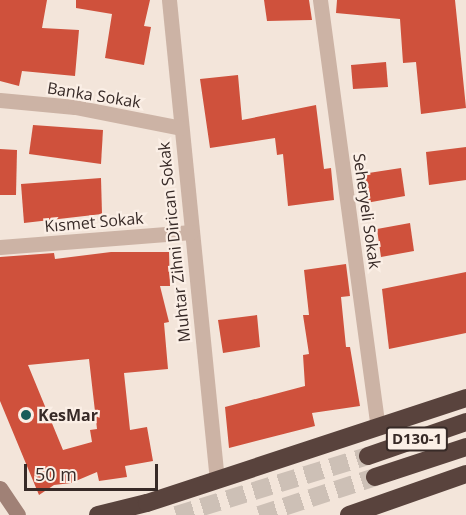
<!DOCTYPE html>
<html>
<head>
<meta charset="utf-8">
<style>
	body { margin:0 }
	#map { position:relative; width:466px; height:515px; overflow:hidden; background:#f3e5da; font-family:"Open Sans",sans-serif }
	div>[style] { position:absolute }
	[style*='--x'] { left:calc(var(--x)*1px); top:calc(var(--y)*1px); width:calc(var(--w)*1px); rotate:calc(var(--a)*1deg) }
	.building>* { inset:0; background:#cf513c }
	.highway-tunnel>* { height:18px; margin-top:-9px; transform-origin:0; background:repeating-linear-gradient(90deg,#cdc0b6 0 18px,transparent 0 27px) }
	.street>* { height:15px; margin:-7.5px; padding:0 7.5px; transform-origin:7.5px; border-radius:7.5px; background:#ccb3a5 }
	.secondary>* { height:15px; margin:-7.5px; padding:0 7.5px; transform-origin:7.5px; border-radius:7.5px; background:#a08176 }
	.highway>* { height:18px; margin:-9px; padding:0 9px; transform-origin:9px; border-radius:9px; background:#59433d }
	.dots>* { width:16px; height:16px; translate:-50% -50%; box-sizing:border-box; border:3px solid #fbefe6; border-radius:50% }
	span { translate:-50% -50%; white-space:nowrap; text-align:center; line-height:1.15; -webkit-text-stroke:4.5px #fbefe6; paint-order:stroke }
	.shield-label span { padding:2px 4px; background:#fbefe6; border:2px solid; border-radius:4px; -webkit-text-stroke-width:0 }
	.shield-label { font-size:15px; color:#372a27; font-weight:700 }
	.street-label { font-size:16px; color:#372a27 }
	.poi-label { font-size:16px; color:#372a27; font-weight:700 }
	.left { translate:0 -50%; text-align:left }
	.scale { position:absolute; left:24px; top:464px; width:134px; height:27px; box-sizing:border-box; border:3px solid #372a27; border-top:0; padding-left:8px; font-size:18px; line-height:21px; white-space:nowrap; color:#372a27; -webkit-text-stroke:4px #fbefe6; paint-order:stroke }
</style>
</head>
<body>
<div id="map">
	<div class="building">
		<div style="clip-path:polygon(0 0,47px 0,42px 28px,79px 30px,75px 76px,22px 71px,19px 86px,0 81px)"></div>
		<div style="clip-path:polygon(76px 0,150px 0,144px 26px,151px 27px,144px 65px,105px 58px,112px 14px,76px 8px)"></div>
		<div style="clip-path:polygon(264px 0,309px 0,312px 20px,267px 21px)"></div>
		<div style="clip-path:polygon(337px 0,455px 0,466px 108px,421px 114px,416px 62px,403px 63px,400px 19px,336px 13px)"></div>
		<div style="clip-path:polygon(386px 62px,388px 87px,353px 89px,351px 65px)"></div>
		<div style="clip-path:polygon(238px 75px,242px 120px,316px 105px,324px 169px,331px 168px,334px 200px,288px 206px,283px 154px,277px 155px,275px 138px,210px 148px,200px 79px)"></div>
		<div style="clip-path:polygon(33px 125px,103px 130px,101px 164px,29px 154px)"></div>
		<div style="clip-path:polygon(466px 147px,466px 180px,429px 185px,426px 152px)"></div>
		<div style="clip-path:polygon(0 149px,17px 150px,16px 195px,0 195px)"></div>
		<div style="clip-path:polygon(401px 168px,405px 196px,366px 203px,362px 174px)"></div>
		<div style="clip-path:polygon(101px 178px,102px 214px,24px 223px,21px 184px)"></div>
		<div style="clip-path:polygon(410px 223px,414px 251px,381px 257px,377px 229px)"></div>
		<div style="clip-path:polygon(evenodd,111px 252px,169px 252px,170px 286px,160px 286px,169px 322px,164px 323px,168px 369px,124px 373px,130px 430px,147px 427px,153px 461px,125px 466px,127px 477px,99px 481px,97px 472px,71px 483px,54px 485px,39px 495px,0 401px,0 257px,54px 253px,55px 259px,111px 252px,89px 359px,97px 429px,90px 430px,92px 442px,63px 450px,28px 365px,89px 359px)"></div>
		<div style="clip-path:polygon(346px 264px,350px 296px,341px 297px,346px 347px,350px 347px,360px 406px,312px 413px,315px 426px,229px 448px,225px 407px,305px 386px,303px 355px,309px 354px,303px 315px,309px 315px,304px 270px)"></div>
		<div style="clip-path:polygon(466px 272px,466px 333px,389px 349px,382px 289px)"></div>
		<div style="clip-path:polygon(257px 315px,260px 347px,223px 353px,218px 320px)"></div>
	</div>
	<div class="highway-tunnel">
		<div style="--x:176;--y:515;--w:201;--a:-17.1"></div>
		<div style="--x:259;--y:515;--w:122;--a:-18.1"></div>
	</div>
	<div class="street">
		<div style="--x:169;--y:0;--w:482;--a:84.3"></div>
		<div style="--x:320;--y:0;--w:431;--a:82.3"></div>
		<div style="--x:0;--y:100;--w:75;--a:5.3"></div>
		<div style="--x:75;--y:107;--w:108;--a:11.2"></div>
		<div style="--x:0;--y:247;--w:192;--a:-4.5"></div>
	</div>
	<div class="secondary">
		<div style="--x:0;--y:488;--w:32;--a:56"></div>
	</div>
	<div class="highway">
		<div style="--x:368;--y:456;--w:104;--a:-19.1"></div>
		<div style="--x:375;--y:477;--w:96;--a:-18.2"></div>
		<div style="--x:98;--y:515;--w:50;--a:-13.8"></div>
		<div style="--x:147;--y:503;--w:336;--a:-18.2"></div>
		<div style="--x:349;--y:515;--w:124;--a:-19.3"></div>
	</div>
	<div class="dots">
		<div style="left:26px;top:415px;background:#195c5a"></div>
	</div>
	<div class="shield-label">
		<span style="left:417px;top:439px">D130-1</span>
	</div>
	<div class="street-label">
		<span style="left:94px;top:95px;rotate:9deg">Banka Sokak</span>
		<span style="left:367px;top:211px;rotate:82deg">Seheryeli Sokak</span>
		<span style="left:94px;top:222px;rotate:-5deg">Kısmet Sokak</span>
		<span style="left:174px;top:242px;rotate:-96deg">Muhtar Zihni Dirican Sokak</span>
	</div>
	<div class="poi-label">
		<span class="left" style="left:38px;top:415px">KesMar</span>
	</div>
	<div class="scale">50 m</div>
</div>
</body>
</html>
